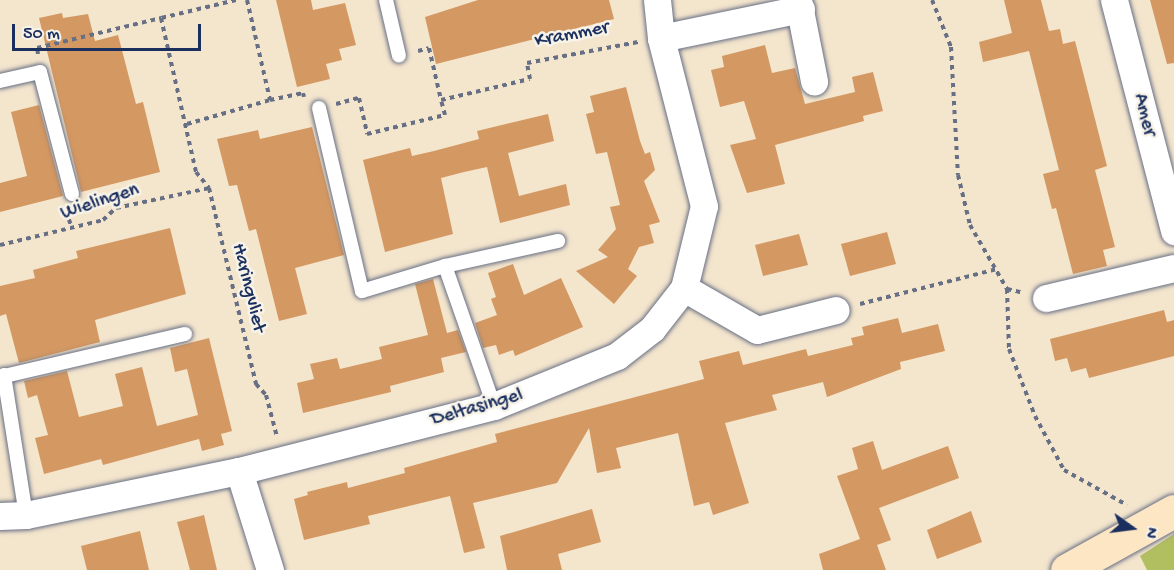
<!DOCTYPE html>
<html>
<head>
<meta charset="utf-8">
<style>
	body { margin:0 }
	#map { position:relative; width:1174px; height:570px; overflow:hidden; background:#f4e5cd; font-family:"Gochi Hand",sans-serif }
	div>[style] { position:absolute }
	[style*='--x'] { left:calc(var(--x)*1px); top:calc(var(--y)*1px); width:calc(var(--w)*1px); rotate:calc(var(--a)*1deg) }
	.green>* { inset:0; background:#b2bf60 }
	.building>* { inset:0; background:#d49862 }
	.path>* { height:4px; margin-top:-2px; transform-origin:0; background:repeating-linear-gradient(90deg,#676f85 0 4.5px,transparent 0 9px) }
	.roads { filter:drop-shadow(0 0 2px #676f85) drop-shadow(0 0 2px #676f85) }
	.lane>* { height:14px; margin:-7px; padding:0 7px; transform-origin:7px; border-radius:7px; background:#fff }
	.street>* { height:27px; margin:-13.5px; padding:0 13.5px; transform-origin:13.5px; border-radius:13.5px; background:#fff }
	.secondary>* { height:33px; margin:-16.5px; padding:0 16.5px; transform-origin:16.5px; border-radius:16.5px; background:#fce6c4 }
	span { translate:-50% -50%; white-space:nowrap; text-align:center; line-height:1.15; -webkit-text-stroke:5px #f7f3e8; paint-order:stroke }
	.street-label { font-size:20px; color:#1b2f5e }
	.north { position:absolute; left:1102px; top:498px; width:60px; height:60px; -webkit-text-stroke:4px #f7f3e8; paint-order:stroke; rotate:104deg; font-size:16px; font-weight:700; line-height:24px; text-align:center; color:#1b2f5e }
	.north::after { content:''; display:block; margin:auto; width:21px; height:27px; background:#1b2f5e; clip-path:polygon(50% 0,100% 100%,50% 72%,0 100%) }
	.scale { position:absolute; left:12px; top:24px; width:189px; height:27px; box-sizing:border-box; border:3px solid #1b2f5e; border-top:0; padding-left:8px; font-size:18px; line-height:21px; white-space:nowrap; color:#1b2f5e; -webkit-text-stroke:4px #f7f3e8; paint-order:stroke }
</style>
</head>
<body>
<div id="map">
	<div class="green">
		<div style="clip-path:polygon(1174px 534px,1174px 570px,1147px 570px,1140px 556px)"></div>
	</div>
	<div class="building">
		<div style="clip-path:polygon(276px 0,311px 0,313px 10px,345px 3px,356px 45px,339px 49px,342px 60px,326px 64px,330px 79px,297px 87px)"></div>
		<div style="clip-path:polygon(478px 0,609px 0,614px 19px,436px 64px,425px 17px)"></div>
		<div style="clip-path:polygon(1004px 0,1041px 0,1049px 31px,1060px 29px,1063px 44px,1075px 41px,1107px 166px,1095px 170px,1115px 247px,1103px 250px,1107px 266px,1073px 274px,1056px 208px,1052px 209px,1043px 174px,1059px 170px,1029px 51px,983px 62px,979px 42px,1012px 33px)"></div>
		<div style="clip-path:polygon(1150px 0,1174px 0,1174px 63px,1167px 64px)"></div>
		<div style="clip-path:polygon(62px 13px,63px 18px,88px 14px,95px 41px,118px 35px,136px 104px,143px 102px,160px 172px,81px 192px,39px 18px)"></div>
		<div style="clip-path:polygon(765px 45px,772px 73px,795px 68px,805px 104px,855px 92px,852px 77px,873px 72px,883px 111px,863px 116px,864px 121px,775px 145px,785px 184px,747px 193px,730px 145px,756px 139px,744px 101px,720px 107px,711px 70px,724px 67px,722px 56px)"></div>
		<div style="clip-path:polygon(626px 87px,640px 141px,645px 154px,650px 152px,655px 170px,644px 181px,660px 222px,649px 225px,654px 243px,639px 247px,628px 269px,637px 276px,614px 304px,576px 271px,608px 257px,598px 250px,616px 229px,610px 207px,620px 205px,607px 152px,596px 154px,586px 114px,594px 112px,590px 96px)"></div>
		<div style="clip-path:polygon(39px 105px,63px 196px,0 212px,0 183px,27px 176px,11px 112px)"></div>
		<div style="clip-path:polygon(548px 114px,554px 141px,508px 153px,519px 196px,566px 184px,570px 205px,500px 223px,487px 167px,464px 172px,441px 178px,453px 234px,385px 252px,363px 160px,410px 148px,412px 156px,434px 151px,479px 139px,477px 131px)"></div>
		<div style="clip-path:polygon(312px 127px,344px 255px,295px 268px,307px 314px,279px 321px,256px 229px,249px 231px,237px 185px,229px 186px,217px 139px,258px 130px,260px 139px)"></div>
		<div style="clip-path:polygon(170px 228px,186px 294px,95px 320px,100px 342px,19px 363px,6px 314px,0 316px,0 286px,35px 278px,33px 270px,78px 258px,76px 251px)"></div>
		<div style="clip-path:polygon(887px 232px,896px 264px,850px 276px,841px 244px)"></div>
		<div style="clip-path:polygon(799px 234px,808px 265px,763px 276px,755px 245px)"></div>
		<div style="clip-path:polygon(513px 264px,524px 295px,561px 278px,583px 327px,515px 356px,513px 350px,499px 355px,496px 345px,483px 348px,475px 323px,497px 315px,491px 299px,496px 297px,488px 273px)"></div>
		<div style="clip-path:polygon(433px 279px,447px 333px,458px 330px,466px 352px,441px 358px,444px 372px,390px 386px,391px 392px,303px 413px,297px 383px,314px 379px,310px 364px,337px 358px,340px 369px,382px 359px,379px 347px,428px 335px,415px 284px)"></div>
		<div style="clip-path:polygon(1164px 310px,1167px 322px,1174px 320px,1174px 356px,1089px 378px,1086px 368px,1071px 372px,1067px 358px,1055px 361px,1050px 339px)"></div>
		<div style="clip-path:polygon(898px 318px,902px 333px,938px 324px,945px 351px,900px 362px,901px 369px,827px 397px,823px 382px,772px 395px,777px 410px,725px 423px,749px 503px,713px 515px,709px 502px,694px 506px,678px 433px,616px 448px,621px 468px,597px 473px,589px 428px,557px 483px,473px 503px,485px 548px,464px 553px,450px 496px,368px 516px,370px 524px,304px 540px,294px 499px,308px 495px,307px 492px,347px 482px,348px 488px,405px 473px,404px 468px,497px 442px,495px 434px,704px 379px,699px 361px,739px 351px,743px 365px,806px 349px,808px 356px,853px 345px,851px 338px,864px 335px,862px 327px)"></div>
		<div style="clip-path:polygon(209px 338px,232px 431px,221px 434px,224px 445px,202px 451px,199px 439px,103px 465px,101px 459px,44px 474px,35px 438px,48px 435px,37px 395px,28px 398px,24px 381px,67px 371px,79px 417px,123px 406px,115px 374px,142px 367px,157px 426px,198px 415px,187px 369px,175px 372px,170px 348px)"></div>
		<div style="clip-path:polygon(873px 441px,882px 470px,948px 446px,959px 478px,879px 508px,891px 540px,877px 545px,886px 570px,823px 570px,819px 554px,860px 539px,837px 476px,858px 469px,852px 448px)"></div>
		<div style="clip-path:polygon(592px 509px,601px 542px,558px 554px,562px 570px,507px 570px,500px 536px)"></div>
		<div style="clip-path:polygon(971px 511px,982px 542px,937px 559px,927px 530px)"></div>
		<div style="clip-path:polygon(204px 515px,217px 570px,190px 570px,177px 522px)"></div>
		<div style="clip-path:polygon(140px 531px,149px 570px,87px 570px,81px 546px)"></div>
	</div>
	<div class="path">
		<div style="--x:236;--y:0;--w:77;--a:166.5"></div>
		<div style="--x:161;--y:18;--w:158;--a:77.2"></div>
		<div style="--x:196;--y:172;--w:21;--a:51"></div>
		<div style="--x:209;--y:188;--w:202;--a:76.5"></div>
		<div style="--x:256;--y:384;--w:15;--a:48"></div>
		<div style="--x:266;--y:395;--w:43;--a:75.3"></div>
		<div style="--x:247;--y:0;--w:103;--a:77"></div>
		<div style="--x:932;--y:0;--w:51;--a:68"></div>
		<div style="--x:951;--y:47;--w:128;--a:86.9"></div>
		<div style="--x:958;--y:175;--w:51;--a:76.5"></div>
		<div style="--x:970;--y:225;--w:74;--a:60"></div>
		<div style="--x:1007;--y:289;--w:60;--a:88.1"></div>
		<div style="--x:1009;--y:349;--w:72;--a:68.8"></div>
		<div style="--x:1035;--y:416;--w:61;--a:61.8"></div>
		<div style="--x:1064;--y:470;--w:72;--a:29.1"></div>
		<div style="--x:418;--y:51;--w:11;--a:-15"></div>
		<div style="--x:429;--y:48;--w:53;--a:77"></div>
		<div style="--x:441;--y:100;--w:91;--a:-13.3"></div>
		<div style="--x:530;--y:79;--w:16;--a:-101"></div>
		<div style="--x:527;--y:63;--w:113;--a:-10.7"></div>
		<div style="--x:38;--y:54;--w:6;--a:-99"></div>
		<div style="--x:37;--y:48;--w:128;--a:-13.6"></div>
		<div style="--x:336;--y:104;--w:24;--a:-15"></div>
		<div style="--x:359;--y:98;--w:37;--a:77"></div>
		<div style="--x:367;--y:134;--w:80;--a:-13.7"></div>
		<div style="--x:445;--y:115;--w:16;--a:-105"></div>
		<div style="--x:187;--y:124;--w:86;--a:-16.1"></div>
		<div style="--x:270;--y:100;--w:34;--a:-12"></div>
		<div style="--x:303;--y:93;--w:4;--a:76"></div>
		<div style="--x:66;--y:211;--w:18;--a:71"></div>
		<div style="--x:0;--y:245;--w:106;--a:-13.6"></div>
		<div style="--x:103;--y:220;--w:18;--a:-43"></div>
		<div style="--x:116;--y:208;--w:95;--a:-12.1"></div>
		<div style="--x:1007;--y:289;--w:17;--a:13"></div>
		<div style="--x:860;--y:304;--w:141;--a:-14.3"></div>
	</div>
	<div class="roads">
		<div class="lane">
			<div style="--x:386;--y:0;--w:57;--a:76.9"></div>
			<div style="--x:0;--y:81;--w:41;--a:-12.7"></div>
			<div style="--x:40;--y:72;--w:126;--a:75.3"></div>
			<div style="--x:319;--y:108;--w:188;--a:76.8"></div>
			<div style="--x:362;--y:291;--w:87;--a:-16.8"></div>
			<div style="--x:445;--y:266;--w:116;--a:-12.5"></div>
			<div style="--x:445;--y:266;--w:148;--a:70.7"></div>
			<div style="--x:4;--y:375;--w:142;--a:81.1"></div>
			<div style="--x:0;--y:377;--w:190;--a:-13.1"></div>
		</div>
		<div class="street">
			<div style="--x:798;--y:0;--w:83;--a:78.8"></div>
			<div style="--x:1114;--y:0;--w:239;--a:75.4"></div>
			<div style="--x:661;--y:38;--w:143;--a:-11.7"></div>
			<div style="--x:684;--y:288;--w:84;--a:29.9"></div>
			<div style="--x:757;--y:330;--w:81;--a:-14.2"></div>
			<div style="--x:1046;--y:298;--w:131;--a:-13.2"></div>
			<div style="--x:239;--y:471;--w:104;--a:72.6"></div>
			<div style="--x:0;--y:516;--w:26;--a:-2"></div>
			<div style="--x:26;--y:515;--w:217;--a:-11.7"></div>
			<div style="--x:239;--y:471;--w:263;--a:-14.3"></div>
			<div style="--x:494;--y:406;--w:133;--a:-22.1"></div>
			<div style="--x:617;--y:356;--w:44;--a:-37.6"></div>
			<div style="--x:652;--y:329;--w:52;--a:-52"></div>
			<div style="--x:684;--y:288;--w:84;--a:-76.3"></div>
			<div style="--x:704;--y:206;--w:173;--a:-104.4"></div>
			<div style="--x:661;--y:38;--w:38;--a:-96"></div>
		</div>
		<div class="secondary">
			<div style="--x:1067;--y:570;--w:122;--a:-28.9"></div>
		</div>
	</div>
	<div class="street-label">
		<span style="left:572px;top:35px;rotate:-11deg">Krammer</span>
		<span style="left:1144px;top:115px;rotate:76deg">Amer</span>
		<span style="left:100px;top:202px;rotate:-18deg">Wielingen</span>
		<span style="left:248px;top:288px;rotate:76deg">Haringvliet</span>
		<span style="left:477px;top:408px;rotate:-16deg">Deltasingel</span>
	</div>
	<div class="north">N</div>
	<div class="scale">50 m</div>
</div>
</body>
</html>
